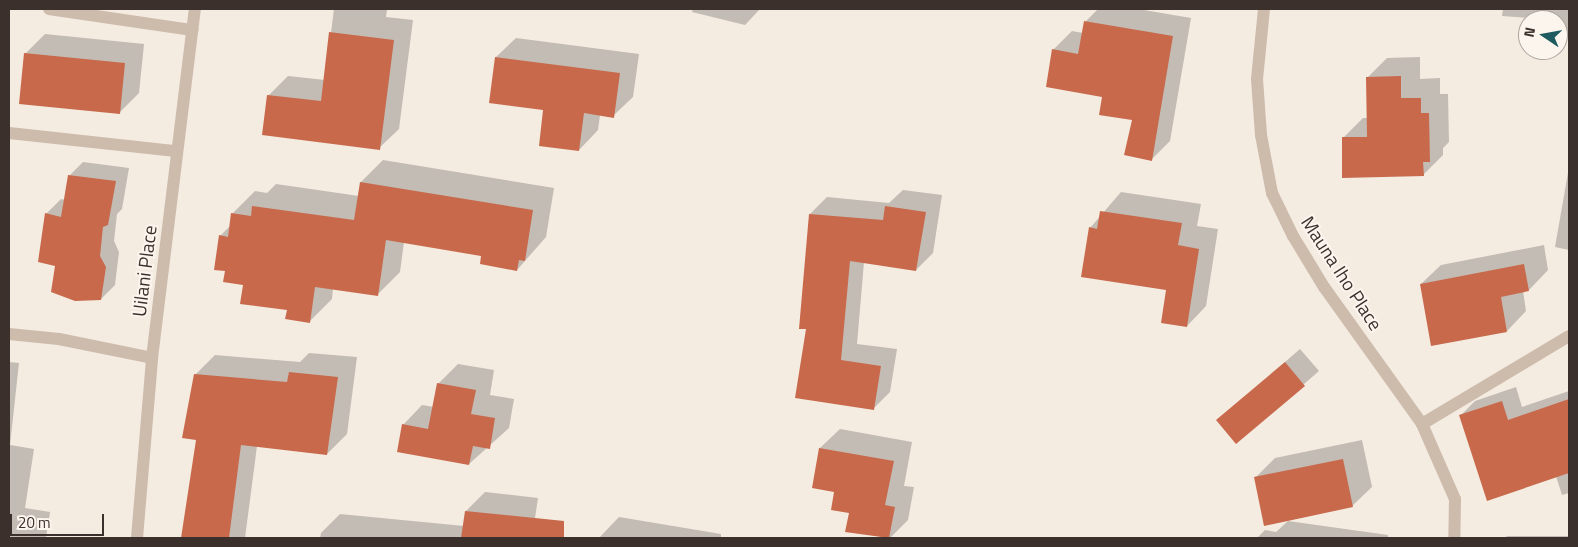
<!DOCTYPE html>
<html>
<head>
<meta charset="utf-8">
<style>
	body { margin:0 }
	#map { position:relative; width:1578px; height:547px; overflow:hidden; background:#f4ebe1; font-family:"Titillium Web",sans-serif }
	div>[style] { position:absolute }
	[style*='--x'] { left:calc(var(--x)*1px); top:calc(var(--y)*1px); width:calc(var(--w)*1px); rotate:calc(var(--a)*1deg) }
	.shadow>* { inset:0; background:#0003 }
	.building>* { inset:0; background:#c8694b }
	.service>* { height:12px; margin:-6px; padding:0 6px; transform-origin:6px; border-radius:6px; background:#cdbbac }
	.minor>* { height:12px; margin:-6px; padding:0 6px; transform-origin:6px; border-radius:6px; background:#cdbbac }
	span { translate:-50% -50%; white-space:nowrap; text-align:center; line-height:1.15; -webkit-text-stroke:4px #fbf5ee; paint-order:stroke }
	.street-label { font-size:19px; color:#3b302b }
	.frame { position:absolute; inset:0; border:10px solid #3b302b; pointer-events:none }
	.north { position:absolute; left:1518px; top:10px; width:50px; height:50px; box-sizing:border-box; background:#fbf5ee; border:1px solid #aea6a0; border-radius:50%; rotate:282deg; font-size:14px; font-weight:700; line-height:20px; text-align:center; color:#3b302b }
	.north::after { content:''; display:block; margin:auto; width:18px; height:22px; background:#1f5a5e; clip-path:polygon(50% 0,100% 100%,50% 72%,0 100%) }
	.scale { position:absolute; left:10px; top:514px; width:94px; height:22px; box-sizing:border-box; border:2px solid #3b302b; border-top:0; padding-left:6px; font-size:15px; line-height:18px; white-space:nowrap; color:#3b302b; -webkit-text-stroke:4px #fbf5ee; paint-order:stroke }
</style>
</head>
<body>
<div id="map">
	<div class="shadow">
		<div style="clip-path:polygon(334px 9px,387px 9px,386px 17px,413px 20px,399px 129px,379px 148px,268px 96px,288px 76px,325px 80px)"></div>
		<div style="clip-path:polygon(693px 9px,760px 9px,745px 25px,692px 12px)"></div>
		<div style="clip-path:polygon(1098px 9px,1138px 9px,1191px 18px,1170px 141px,1151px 160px,1133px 119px,1053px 50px,1072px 31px,1083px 33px,1085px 22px)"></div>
		<div style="clip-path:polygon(1503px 9px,1569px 9px,1569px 34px,1558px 33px,1558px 20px,1502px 16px)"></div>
		<div style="clip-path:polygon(45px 34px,144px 44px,139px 93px,120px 112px,25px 54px)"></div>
		<div style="clip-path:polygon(516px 38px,639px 54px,633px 97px,613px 116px,600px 115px,598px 130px,579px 150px,496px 57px)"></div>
		<div style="clip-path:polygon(1420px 57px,1420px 79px,1440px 78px,1440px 94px,1448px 94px,1449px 142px,1443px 148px,1443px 155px,1423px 175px,1343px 138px,1363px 118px,1368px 118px,1367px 78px,1387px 58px)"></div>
		<div style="clip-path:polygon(383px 160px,554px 188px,546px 237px,517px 270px,483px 255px,404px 242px,400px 272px,378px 294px,333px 288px,332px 299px,310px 321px,226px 270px,220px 236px,231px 225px,233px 213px,255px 191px,267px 193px,276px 184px,359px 196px,361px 182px)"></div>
		<div style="clip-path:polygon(83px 162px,129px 168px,122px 209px,117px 214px,114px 241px,119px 252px,115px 285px,101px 299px,57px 266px,46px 214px,61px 199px,65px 200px,69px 176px)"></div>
		<div style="clip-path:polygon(1569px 167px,1569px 250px,1555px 247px)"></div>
		<div style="clip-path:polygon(903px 190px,942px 195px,933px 253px,916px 270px,864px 262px,857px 344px,897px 349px,890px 392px,874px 408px,807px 328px,810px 214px,827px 197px,889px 203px)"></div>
		<div style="clip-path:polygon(1121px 192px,1201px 204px,1197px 226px,1218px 229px,1206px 306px,1187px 326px,1168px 289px,1090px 228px)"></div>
		<div style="clip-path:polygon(1544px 245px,1548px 270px,1529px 290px,1523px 291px,1526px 311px,1507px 331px,1421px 284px,1441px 265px)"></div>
		<div style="clip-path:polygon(1300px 349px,1319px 371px,1236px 443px,1218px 420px)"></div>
		<div style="clip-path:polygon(309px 353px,357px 357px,347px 434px,327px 454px,257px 446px,245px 538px,183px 538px,198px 439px,195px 375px,215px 355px,300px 362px)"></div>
		<div style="clip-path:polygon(9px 362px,19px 363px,10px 445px,34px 449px,25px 508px,50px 512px,46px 538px,9px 538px)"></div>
		<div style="clip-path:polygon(458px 364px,494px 370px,490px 395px,514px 399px,509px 428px,469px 464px,403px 425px,422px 405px,434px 407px,438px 384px)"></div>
		<div style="clip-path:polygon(1516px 387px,1522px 407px,1569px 391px,1569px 493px,1562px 495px,1556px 476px,1461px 415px,1475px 401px)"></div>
		<div style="clip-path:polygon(840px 429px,912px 442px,904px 486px,914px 487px,908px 520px,890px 538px,846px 531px,850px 512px,836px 491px,813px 487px,820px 448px)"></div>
		<div style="clip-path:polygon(1362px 440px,1372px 487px,1352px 506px,1255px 478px,1275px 458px)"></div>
		<div style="clip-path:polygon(485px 492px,538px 498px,532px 538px,320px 538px,321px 533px,340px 514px,464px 526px,466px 511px)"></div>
		<div style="clip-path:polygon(619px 517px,721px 534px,721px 538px,599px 538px)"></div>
		<div style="clip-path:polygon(1288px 521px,1388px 535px,1388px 538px,1257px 538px,1265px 530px,1276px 532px)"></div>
		<div style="clip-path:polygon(1507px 536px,1569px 536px,1569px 538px,1505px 538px)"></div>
	</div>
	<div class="building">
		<div style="clip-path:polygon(1084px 21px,1173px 36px,1152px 161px,1124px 155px,1132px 120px,1099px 115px,1102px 97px,1046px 87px,1052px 49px,1078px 54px)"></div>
		<div style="clip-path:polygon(329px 32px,394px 40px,380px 150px,262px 135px,267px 95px,321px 101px)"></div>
		<div style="clip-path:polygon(24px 53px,125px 63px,120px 114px,19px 104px)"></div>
		<div style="clip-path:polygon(495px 57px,620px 73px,614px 118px,584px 113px,579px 151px,539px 146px,543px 110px,489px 103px)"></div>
		<div style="clip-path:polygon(1401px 76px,1401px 98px,1421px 98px,1421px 113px,1429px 113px,1430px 162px,1423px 162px,1424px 176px,1342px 178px,1342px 137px,1367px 137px,1366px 77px)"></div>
		<div style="clip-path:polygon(68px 175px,116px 181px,108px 225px,103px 227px,100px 256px,106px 267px,101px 300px,75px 301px,51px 292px,55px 266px,38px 262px,45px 213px,61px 217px)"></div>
		<div style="clip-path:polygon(360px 182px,533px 210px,525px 261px,519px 260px,517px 271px,480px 264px,481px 256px,386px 240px,378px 296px,315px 287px,310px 323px,285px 319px,287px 310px,240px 304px,243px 285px,223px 282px,225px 271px,214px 270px,219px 235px,228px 237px,231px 213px,251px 216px,252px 206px,354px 220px)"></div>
		<div style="clip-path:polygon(885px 206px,926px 212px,916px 271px,850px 261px,841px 360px,881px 366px,874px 410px,795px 398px,806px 329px,799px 329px,809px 214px,883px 220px)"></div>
		<div style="clip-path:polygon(1100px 211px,1182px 223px,1178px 245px,1199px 249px,1187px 327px,1161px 323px,1166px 290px,1081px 277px,1089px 227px,1097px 229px)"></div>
		<div style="clip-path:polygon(1524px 264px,1529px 291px,1501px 297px,1507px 332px,1431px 346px,1420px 284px)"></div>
		<div style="clip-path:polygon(1285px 362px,1305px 386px,1236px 444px,1216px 420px)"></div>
		<div style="clip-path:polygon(289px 372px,338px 377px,327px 455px,241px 445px,229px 538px,181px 538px,196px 440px,182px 438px,194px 374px,287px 382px)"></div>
		<div style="clip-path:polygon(437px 383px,476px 390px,471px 414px,495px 418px,490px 449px,473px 446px,469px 465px,397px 452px,402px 424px,428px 429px)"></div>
		<div style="clip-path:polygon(1569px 399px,1569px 473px,1487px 501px,1459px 415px,1502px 401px,1508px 420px)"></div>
		<div style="clip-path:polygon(819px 448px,894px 461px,885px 505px,895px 507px,889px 538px,845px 532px,849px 513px,831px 510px,834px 492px,812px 488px)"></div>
		<div style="clip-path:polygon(1343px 459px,1353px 507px,1264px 526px,1254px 477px)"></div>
		<div style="clip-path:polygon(465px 511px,564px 521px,564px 538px,461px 538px)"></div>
	</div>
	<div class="service">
		<div style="--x:49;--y:9;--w:145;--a:8.4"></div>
		<div style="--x:9;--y:133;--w:168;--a:6.2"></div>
		<div style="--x:9;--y:334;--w:50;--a:5.7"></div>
		<div style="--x:59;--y:339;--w:95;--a:11.5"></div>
		<div style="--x:1422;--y:424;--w:171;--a:-30.9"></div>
	</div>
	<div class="minor">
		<div style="--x:1264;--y:9;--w:70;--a:95.7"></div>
		<div style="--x:1257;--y:79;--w:56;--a:85.9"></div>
		<div style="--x:1261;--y:135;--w:59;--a:79.3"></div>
		<div style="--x:1272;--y:193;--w:48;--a:64"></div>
		<div style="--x:1293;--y:236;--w:60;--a:58.7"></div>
		<div style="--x:1324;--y:287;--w:168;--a:54.4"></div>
		<div style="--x:1422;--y:424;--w:82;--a:66.3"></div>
		<div style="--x:1455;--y:499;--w:39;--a:91"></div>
		<div style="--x:137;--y:538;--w:181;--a:-85.2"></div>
		<div style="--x:152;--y:358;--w:352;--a:-83"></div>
	</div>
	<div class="street-label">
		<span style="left:144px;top:271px;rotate:-83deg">Uilani Place</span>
		<span style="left:1342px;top:273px;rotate:57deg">Mauna Iho Place</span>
	</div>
	<div class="frame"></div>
	<div class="north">N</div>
	<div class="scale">20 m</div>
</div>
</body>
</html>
